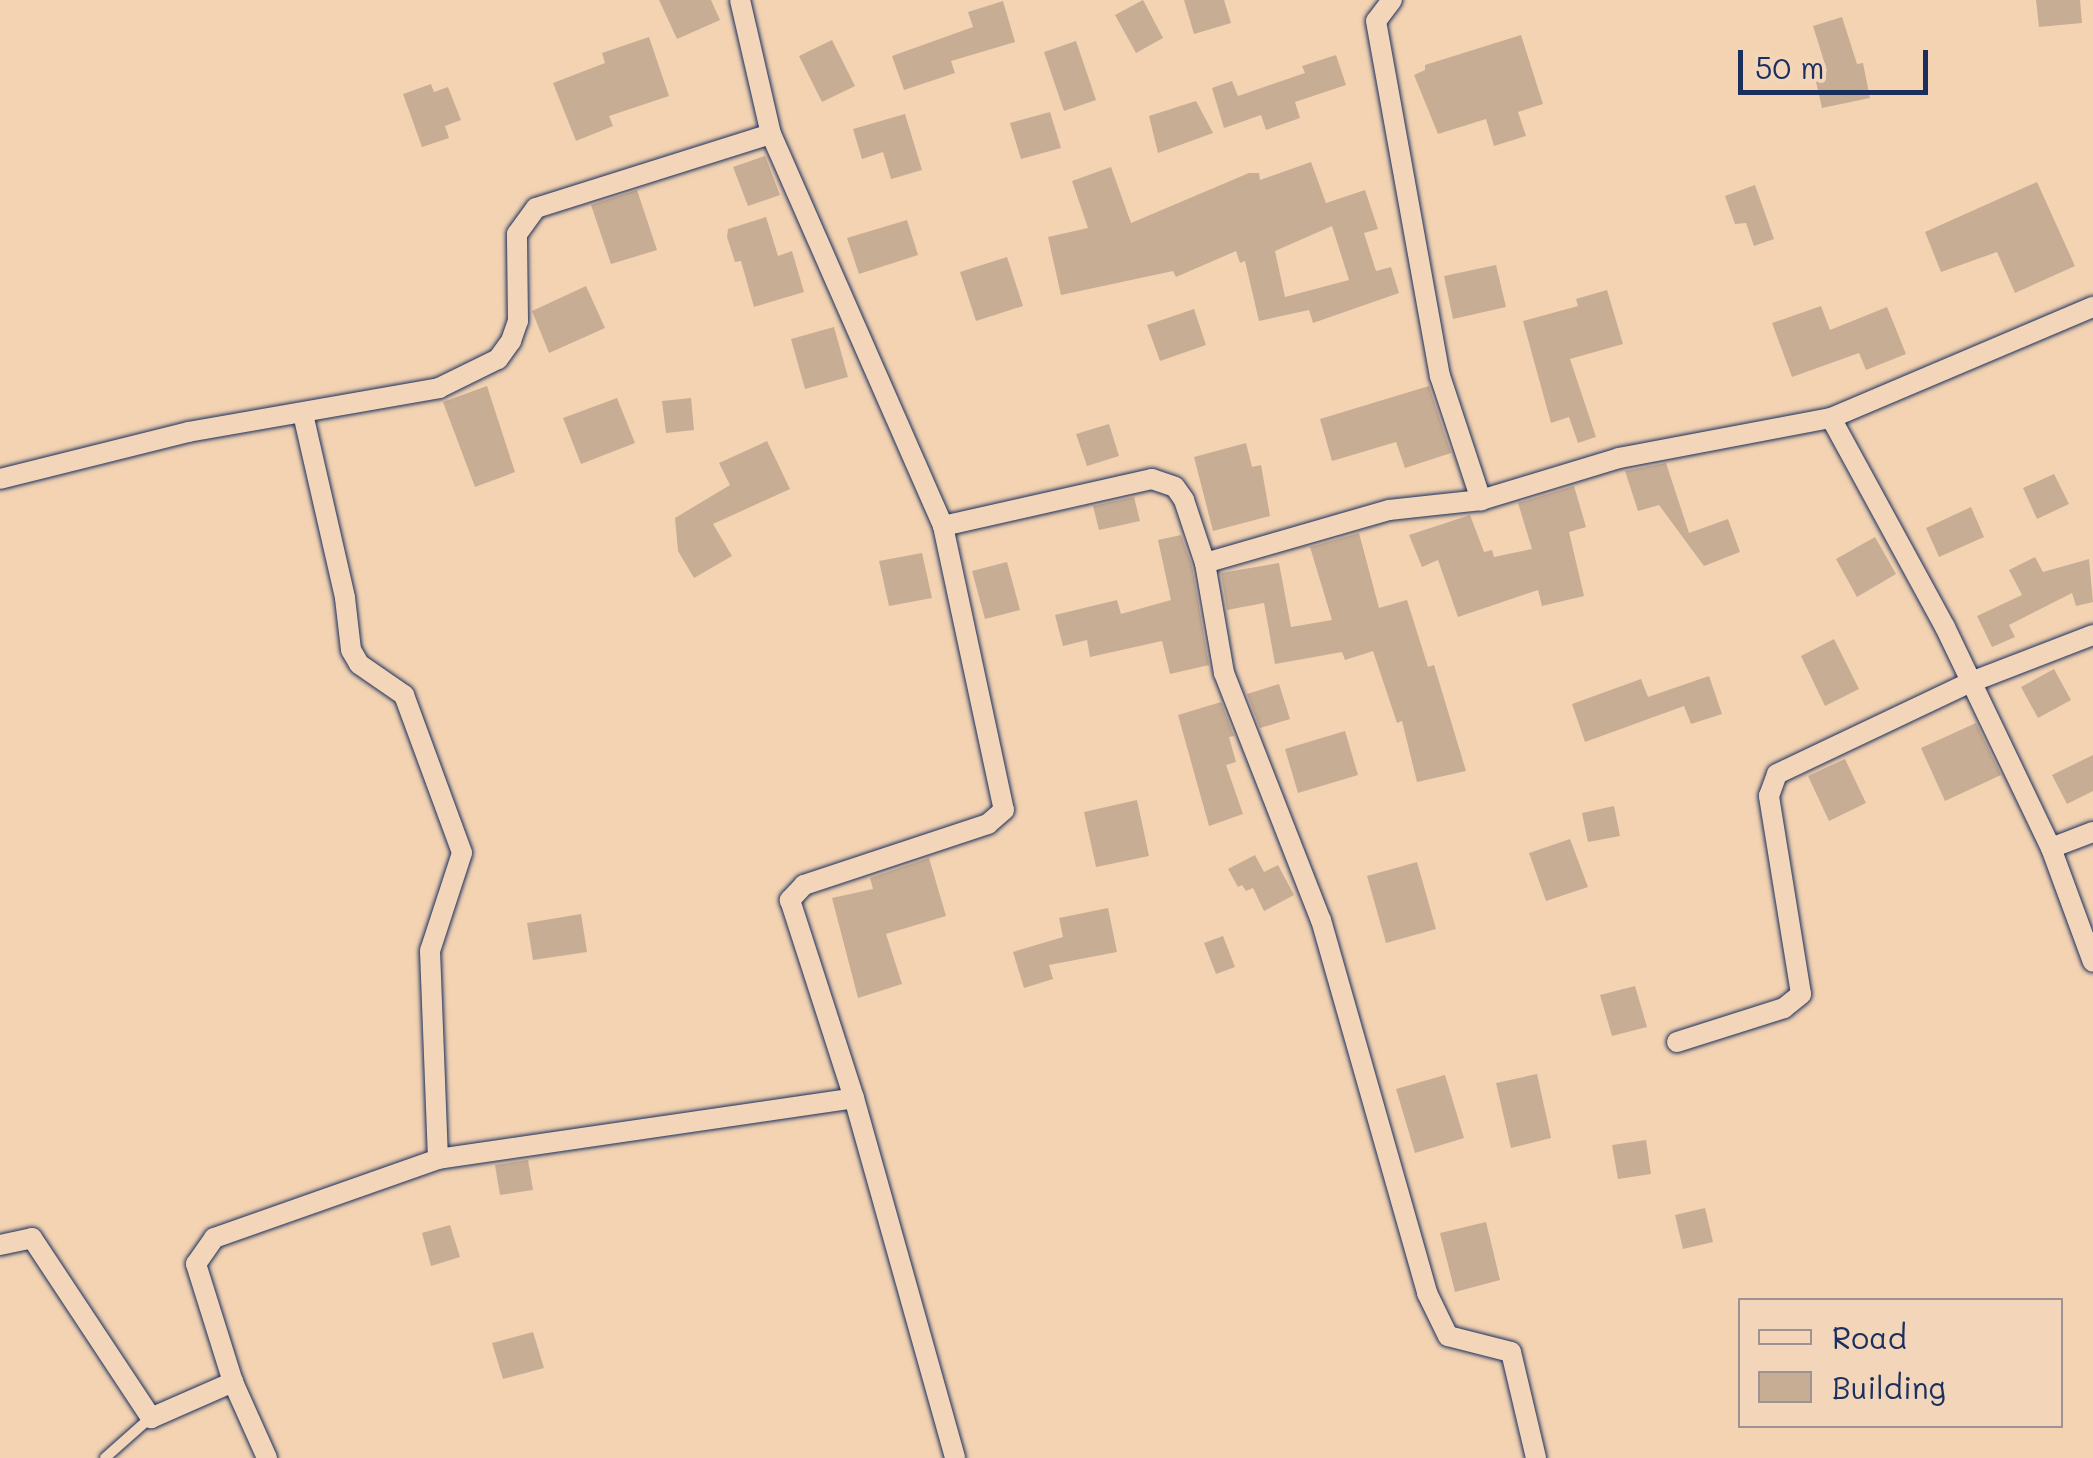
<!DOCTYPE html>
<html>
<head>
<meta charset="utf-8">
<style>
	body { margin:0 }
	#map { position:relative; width:2093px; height:1458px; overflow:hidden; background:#f3d3b2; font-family:Mali,sans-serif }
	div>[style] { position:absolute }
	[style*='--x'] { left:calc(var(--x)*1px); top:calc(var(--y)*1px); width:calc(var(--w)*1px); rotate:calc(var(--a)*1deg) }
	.building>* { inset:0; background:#c8ad95 }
	.roads { filter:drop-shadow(0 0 2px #1b2f5e) drop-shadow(0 0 2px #1b2f5e) }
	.service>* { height:10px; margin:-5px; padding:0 5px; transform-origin:5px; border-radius:5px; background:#f3d6b9 }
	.minor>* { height:20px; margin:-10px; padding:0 10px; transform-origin:10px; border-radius:10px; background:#f3d6b9 }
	span { translate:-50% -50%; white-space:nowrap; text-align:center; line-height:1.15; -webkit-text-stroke:10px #f3d6b9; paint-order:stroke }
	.legend { position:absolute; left:1738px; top:1298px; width:325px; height:130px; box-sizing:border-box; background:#f3d6b9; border:2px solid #9d9395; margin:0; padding:12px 18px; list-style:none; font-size:30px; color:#1b2f5e }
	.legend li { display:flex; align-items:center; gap:20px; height:50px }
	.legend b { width:50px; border:2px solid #9d9395 }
	.scale { position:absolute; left:1738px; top:50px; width:190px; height:45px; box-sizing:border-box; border:5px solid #1b2f5e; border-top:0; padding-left:12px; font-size:30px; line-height:35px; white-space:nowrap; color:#1b2f5e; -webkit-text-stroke:8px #f3d6b9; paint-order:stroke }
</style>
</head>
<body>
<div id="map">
	<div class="building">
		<div style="clip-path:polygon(659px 0,711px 0,720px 20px,677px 39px)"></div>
		<div style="clip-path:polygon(1143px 0,1163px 38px,1136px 53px,1115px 15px)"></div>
		<div style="clip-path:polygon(1184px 0,1224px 0,1231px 23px,1194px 34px)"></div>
		<div style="clip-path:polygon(2036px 0,2080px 0,2082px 23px,2039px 27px)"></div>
		<div style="clip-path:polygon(1003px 1px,1015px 42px,951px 61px,955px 73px,904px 90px,892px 56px,973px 27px,968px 12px)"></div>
		<div style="clip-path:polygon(1842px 17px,1857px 64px,1863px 63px,1870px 98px,1822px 108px,1814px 73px,1827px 71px,1813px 26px)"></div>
		<div style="clip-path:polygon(1521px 35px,1543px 104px,1518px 112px,1526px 136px,1494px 146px,1486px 119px,1438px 134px,1414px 75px,1425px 70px,1425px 65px)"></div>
		<div style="clip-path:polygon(649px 37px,669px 96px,609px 116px,613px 126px,576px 141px,553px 83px,605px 63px,602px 53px)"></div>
		<div style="clip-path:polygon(832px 40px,855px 86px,822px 102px,799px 56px)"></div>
		<div style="clip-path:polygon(1076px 41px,1096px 100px,1064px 111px,1044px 52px)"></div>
		<div style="clip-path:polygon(1336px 55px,1346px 85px,1295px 102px,1300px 118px,1266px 130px,1261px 115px,1224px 128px,1212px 88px,1232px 81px,1238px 96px,1305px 73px,1302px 66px)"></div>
		<div style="clip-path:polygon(431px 84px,434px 92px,448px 87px,461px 120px,445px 126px,449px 138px,422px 147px,403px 94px)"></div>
		<div style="clip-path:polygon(1196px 101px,1213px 133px,1158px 153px,1149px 116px)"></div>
		<div style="clip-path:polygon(1050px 112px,1061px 148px,1021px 159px,1010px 123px)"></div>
		<div style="clip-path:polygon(905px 114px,922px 170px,891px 179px,883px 152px,862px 159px,853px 129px)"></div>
		<div style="clip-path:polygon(765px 156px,780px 195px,748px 206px,733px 167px)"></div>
		<div style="clip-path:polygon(evenodd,1311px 162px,1326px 203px,1365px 190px,1378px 229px,1364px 233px,1376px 271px,1391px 267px,1399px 293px,1313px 323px,1309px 310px,1259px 321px,1245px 261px,1240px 263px,1236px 251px,1176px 277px,1173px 271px,1061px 295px,1048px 237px,1088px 228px,1072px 181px,1111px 167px,1131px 223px,1249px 173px,1259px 173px,1260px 180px,1311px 162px,1332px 226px,1349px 280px,1285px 297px,1275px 251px,1332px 226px)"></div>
		<div style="clip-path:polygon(2037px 182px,2075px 266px,2015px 293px,1997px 252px,1941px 272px,1925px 232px)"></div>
		<div style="clip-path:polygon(1755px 185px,1774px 239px,1754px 246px,1746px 223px,1735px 224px,1725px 196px)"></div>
		<div style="clip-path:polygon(637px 190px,657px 250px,611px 264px,591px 205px)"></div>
		<div style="clip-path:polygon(766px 217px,778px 256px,792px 251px,804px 292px,754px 307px,741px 261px,735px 262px,727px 237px,728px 229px)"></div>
		<div style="clip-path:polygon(907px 220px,918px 255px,859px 274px,847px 238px)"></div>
		<div style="clip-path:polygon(1007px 257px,1023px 306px,976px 321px,960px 272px)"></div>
		<div style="clip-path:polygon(1496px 265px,1506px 307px,1453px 319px,1444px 276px)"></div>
		<div style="clip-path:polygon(586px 286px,605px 328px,549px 353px,532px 311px)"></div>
		<div style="clip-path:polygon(1607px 290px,1623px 344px,1570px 359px,1596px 437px,1578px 443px,1569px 417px,1551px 423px,1523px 321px,1578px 306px,1576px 299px)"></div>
		<div style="clip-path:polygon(1821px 306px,1830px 330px,1887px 307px,1906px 354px,1866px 370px,1859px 353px,1792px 377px,1772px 323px)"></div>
		<div style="clip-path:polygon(1194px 309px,1206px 345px,1160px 361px,1147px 325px)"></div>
		<div style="clip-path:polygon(834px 327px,848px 377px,805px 389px,791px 339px)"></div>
		<div style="clip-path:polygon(487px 386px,515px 472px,475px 487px,443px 402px)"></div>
		<div style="clip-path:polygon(1429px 386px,1451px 453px,1405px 468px,1396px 442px,1332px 461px,1320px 419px)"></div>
		<div style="clip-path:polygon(617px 398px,635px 443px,581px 464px,563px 418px)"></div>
		<div style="clip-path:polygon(691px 398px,694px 430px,666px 433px,662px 401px)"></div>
		<div style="clip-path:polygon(1109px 424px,1119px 456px,1087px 466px,1076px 434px)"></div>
		<div style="clip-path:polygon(767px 441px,790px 489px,713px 524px,732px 556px,694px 578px,678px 551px,675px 518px,730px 485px,719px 463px)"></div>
		<div style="clip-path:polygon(1246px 443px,1252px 467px,1261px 465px,1270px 516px,1213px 531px,1194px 457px)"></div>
		<div style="clip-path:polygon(1666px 463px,1689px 533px,1728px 519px,1740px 552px,1704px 566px,1659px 505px,1638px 511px,1625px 471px)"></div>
		<div style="clip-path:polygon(2054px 474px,2069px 504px,2037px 519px,2023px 488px)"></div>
		<div style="clip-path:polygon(1574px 486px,1586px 527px,1569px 532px,1584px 596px,1542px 606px,1538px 590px,1458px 617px,1438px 560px,1422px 567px,1409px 535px,1470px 515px,1484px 552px,1492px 550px,1494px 557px,1532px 549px,1518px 503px)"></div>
		<div style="clip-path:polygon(1134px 497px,1140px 521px,1099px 530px,1093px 506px)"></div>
		<div style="clip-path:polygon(1971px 507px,1984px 537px,1939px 557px,1926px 528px)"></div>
		<div style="clip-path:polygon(1359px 533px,1379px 608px,1407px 600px,1428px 667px,1434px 665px,1466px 771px,1417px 782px,1402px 721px,1397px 723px,1373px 651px,1345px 660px,1342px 652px,1275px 664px,1264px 603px,1227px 610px,1221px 573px,1279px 563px,1291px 627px,1332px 620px,1310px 547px)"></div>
		<div style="clip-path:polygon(1181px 535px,1192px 566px,1209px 665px,1170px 674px,1162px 641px,1090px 657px,1087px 640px,1063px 646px,1055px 615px,1117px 600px,1121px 614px,1171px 600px,1158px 540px)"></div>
		<div style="clip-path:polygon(1875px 537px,1896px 574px,1857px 597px,1836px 559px)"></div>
		<div style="clip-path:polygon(922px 553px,932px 598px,889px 606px,879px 561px)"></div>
		<div style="clip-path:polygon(2035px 557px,2043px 572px,2089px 559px,2093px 602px,2076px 606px,2072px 593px,2009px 625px,2015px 637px,1992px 647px,1977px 616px,2022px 595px,2009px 570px)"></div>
		<div style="clip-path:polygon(1007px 562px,1020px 610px,985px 619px,972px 571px)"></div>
		<div style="clip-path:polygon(1834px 639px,1859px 689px,1825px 706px,1801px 656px)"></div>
		<div style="clip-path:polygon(2054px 669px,2071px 700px,2038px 718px,2021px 687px)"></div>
		<div style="clip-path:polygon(1709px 676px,1722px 714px,1691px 724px,1684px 706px,1585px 742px,1572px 704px,1641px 679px,1648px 697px)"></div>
		<div style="clip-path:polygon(1279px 684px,1290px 719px,1260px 728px,1247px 694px)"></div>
		<div style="clip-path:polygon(1221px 702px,1234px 736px,1229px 737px,1236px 762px,1226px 765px,1243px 814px,1209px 826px,1178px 715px)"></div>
		<div style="clip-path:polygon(1976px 723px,2001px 775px,1945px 801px,1921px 748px)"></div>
		<div style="clip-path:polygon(1345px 731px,1358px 775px,1298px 793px,1285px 749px)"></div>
		<div style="clip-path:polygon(2093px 755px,2093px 791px,2067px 804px,2052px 775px)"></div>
		<div style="clip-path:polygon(1845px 759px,1866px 803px,1829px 821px,1808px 776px)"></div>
		<div style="clip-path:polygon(1137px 800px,1149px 856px,1096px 867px,1084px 812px)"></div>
		<div style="clip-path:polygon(1614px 806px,1620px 836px,1588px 842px,1582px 813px)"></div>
		<div style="clip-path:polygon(1570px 839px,1588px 887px,1546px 901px,1529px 853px)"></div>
		<div style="clip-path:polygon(1255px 855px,1264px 872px,1278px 865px,1294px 895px,1264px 911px,1253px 888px,1246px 891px,1242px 885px,1238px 887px,1228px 869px)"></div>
		<div style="clip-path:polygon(929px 858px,946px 916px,886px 934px,902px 984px,858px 998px,832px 898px,873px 889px,870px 878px)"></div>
		<div style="clip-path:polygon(1417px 862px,1436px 929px,1386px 943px,1367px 876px)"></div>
		<div style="clip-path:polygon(1108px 908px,1117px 952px,1049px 965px,1053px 979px,1024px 988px,1013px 952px,1063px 937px,1059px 918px)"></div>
		<div style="clip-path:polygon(581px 914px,587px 952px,533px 960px,527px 923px)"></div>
		<div style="clip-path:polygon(1223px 936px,1235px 967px,1216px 974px,1204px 943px)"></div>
		<div style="clip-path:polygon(1635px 986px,1647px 1027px,1612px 1036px,1600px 995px)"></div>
		<div style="clip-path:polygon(1537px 1074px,1551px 1138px,1511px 1148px,1496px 1083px)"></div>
		<div style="clip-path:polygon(1445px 1075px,1464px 1138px,1415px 1153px,1396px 1089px)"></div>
		<div style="clip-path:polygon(1646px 1140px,1651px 1174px,1618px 1179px,1612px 1145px)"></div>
		<div style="clip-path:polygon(528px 1160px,533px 1190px,500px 1195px,495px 1165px)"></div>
		<div style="clip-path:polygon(1705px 1208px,1713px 1242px,1683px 1249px,1675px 1215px)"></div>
		<div style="clip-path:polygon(1486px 1222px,1500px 1280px,1455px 1292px,1440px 1233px)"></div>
		<div style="clip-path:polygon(450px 1225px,460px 1257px,431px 1266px,422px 1233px)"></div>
		<div style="clip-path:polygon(533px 1332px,544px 1368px,503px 1379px,492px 1343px)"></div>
	</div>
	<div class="roads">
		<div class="service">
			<div style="--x:105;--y:1458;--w:60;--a:-41.6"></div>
		</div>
		<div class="minor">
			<div style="--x:740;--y:0;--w:138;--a:77"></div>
			<div style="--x:771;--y:134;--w:428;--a:66.3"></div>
			<div style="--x:943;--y:526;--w:214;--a:-12.7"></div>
			<div style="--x:1152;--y:479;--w:24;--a:19"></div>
			<div style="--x:1175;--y:487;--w:16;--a:55"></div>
			<div style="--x:1184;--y:500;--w:66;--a:71.6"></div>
			<div style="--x:1205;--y:563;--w:191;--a:-16.1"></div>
			<div style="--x:1389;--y:510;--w:93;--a:-6.2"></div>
			<div style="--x:1481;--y:500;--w:144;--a:-16.9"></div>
			<div style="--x:1619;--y:458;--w:216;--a:-10.7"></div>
			<div style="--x:1831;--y:418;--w:285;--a:-23"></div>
			<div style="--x:1392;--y:0;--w:26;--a:127"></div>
			<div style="--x:1376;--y:21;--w:361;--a:79.8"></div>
			<div style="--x:1440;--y:376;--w:131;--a:71.7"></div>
			<div style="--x:303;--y:414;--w:189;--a:77.1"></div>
			<div style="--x:345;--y:598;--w:52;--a:83.4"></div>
			<div style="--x:351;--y:650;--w:16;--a:60"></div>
			<div style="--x:359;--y:664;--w:55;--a:34.6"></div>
			<div style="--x:404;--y:695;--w:168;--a:69.8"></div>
			<div style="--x:462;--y:853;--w:103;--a:108.1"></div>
			<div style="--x:430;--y:951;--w:208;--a:87.8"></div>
			<div style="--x:1831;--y:418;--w:238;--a:61.4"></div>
			<div style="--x:1945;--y:627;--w:245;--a:64.4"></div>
			<div style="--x:2051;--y:848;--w:121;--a:69.8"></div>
			<div style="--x:0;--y:479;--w:194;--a:-14"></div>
			<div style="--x:188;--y:432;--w:255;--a:-9.9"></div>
			<div style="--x:439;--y:388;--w:66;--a:-26.2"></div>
			<div style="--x:498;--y:359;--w:22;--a:-54"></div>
			<div style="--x:511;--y:341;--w:21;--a:-71"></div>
			<div style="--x:518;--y:321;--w:87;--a:-90.7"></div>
			<div style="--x:517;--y:234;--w:32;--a:-54"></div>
			<div style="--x:536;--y:208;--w:246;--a:-17.5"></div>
			<div style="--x:943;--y:526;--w:290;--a:77.9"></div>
			<div style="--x:1004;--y:810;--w:21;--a:139"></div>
			<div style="--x:988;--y:824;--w:194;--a:161.7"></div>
			<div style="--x:804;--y:885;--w:21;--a:133"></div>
			<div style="--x:790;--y:900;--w:208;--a:72.1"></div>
			<div style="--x:854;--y:1098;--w:374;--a:74.3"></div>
			<div style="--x:1205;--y:563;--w:112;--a:80.2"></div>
			<div style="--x:1224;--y:673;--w:265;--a:68.6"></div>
			<div style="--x:1321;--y:920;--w:388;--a:74.1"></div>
			<div style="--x:1427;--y:1293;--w:48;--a:64"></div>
			<div style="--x:1448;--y:1336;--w:65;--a:14.3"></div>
			<div style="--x:1511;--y:1352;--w:109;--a:76.7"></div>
			<div style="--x:2051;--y:848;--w:45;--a:-20.9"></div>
			<div style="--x:1677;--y:1042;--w:112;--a:-17.6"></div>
			<div style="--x:1784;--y:1008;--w:22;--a:-39"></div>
			<div style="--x:1801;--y:994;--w:201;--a:-99.2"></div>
			<div style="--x:1769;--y:796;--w:23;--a:-70"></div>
			<div style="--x:1777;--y:774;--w:215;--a:-25.4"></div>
			<div style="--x:1971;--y:682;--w:131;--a:-21.1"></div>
			<div style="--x:0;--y:1245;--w:33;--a:-12"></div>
			<div style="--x:32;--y:1238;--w:216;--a:56.5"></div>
			<div style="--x:151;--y:1418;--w:90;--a:-23.7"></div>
			<div style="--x:267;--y:1458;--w:83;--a:-114.1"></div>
			<div style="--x:233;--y:1382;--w:124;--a:-107.4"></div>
			<div style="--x:196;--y:1264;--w:32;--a:-55"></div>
			<div style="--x:214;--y:1238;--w:238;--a:-19.4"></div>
			<div style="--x:438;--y:1159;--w:420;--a:-8.3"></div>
		</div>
	</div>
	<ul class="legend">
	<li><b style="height:12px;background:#f3d6b9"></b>Road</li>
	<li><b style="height:28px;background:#c8ad95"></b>Building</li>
	</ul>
	<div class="scale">50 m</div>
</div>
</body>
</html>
